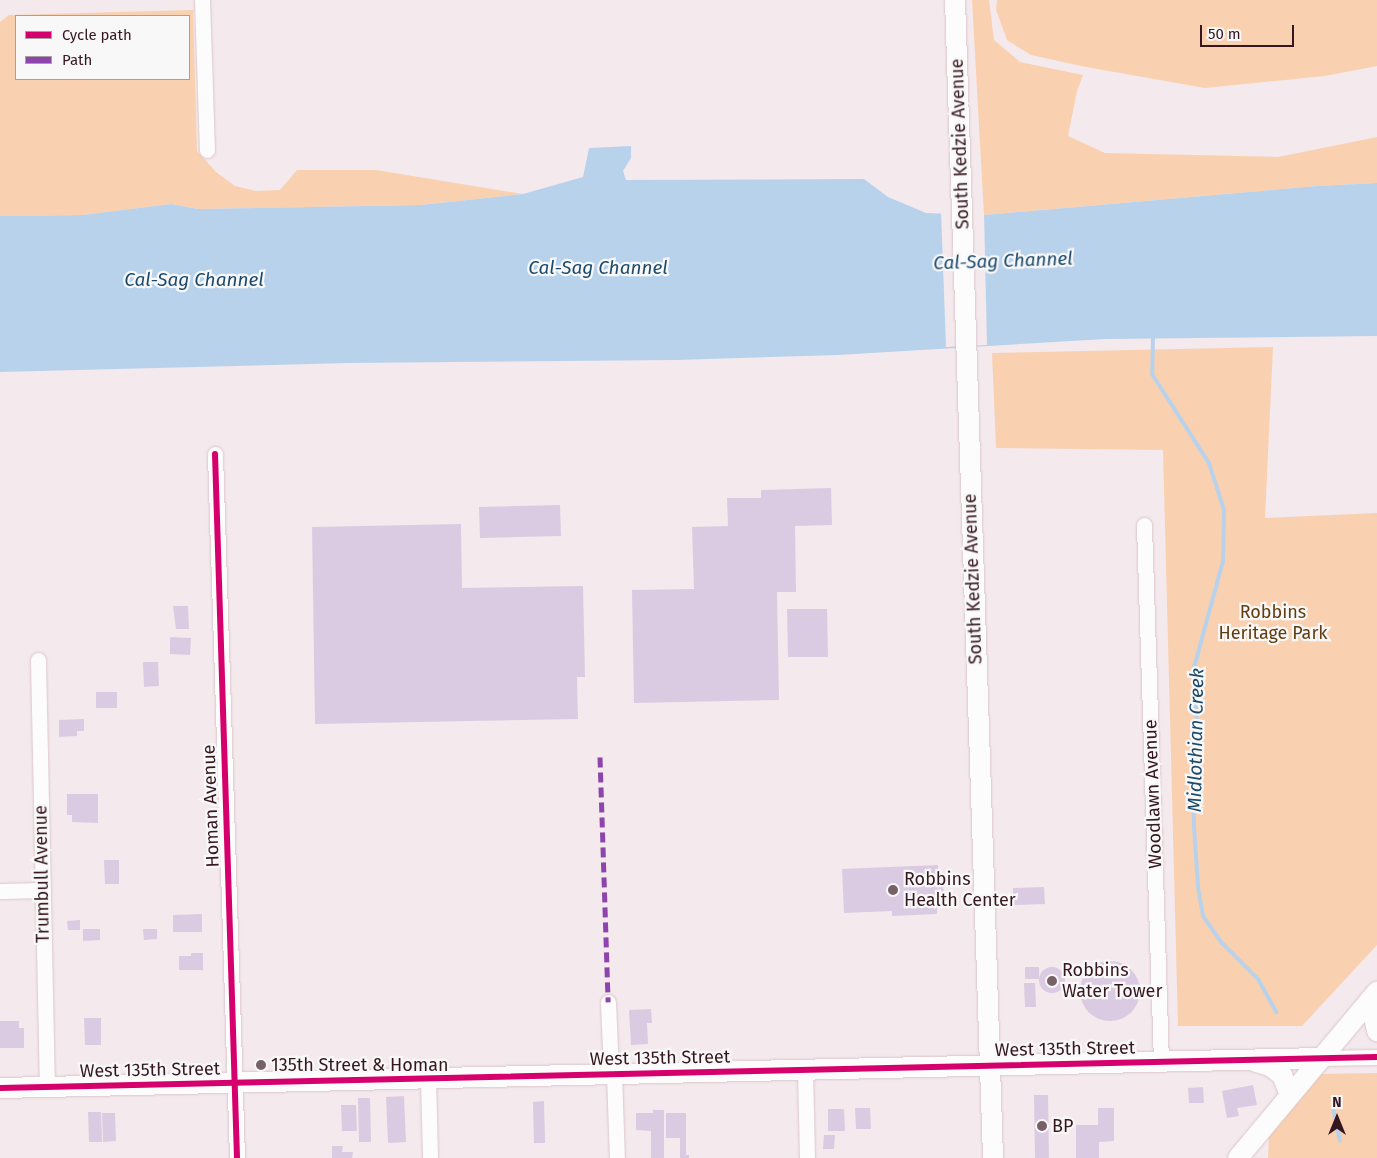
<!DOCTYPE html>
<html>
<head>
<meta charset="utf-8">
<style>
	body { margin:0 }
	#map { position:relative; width:1377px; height:1158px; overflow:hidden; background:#f4e9ec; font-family:"Fira Sans",sans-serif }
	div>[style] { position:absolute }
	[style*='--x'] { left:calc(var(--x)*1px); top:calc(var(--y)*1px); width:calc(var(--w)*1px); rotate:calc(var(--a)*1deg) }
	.green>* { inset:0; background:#f9d1b1 }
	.water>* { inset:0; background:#b9d2ec }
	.pier>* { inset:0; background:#f4e9ec }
	.stream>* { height:4px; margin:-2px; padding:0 2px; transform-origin:2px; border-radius:2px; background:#b9d2ec }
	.building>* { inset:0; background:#dbcbe2 }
	.round { border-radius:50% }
	.roads { filter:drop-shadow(0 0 1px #dbc6cb) drop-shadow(0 0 1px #dbc6cb) }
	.street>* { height:15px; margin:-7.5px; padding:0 7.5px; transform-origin:7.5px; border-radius:7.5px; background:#fdfcfc }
	.secondary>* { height:20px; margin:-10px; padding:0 10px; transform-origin:10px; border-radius:10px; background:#fdfcfc }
	.quiet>* { height:5px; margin-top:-2.5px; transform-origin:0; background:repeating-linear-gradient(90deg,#8e44ad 0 10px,transparent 0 15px) }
	.cycleway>* { height:6px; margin:-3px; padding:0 3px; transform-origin:3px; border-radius:3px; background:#d6006c }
	.dots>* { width:14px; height:14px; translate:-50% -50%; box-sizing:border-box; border:2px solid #f8f8f8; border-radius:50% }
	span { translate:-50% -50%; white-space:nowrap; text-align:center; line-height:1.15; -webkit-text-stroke:4.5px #f8f8f8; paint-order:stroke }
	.street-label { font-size:18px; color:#36171f }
	.park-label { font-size:18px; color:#633d10 }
	.poi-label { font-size:18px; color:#36171f }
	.left { translate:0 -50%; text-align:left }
	.water-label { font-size:19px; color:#1c4a6d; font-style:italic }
	.legend { position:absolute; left:15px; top:15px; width:175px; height:65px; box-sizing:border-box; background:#f8f8f8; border:1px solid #aa9ea1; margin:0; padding:6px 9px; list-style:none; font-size:15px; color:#36171f }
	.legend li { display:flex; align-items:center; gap:10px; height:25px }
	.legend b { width:25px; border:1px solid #aa9ea1 }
	.north { position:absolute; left:1312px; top:1093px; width:50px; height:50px; -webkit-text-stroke:4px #f8f8f8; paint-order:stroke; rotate:0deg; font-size:14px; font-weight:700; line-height:20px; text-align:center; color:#36171f }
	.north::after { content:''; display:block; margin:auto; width:18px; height:22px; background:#36171f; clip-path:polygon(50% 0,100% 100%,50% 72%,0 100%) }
	.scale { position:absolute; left:1200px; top:25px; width:94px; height:22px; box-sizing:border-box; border:2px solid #36171f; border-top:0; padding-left:6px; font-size:15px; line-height:18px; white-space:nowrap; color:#36171f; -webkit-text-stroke:4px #f8f8f8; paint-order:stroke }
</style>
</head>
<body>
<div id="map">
	<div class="green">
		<div style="clip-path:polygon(972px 0,989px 0,994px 40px,1020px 62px,1083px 75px,1077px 91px,1068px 136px,1105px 153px,1278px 157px,1377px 137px,1377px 183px,1317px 186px,984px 215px)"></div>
		<div style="clip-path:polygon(997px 0,1377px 0,1377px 66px,1325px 76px,1205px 88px,1086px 67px,1031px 55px,1007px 40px,996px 10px)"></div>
		<div style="clip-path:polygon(evenodd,193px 10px,197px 151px,216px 172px,235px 186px,256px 191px,280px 190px,297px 170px,376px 170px,523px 194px,420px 205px,198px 209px,171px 204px,82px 215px,0 216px,0 22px,9px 15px,193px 10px,16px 16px,189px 16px,189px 79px,16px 79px,16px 16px)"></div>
		<div style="clip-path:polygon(1273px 347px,1265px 518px,1377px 513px,1377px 945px,1302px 1026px,1178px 1026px,1163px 450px,996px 448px,992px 353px)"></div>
		<div style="clip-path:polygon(1377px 1073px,1377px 1158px,1268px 1158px,1269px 1137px,1318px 1074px)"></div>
	</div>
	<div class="water">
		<div style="clip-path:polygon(631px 146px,631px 158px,623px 171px,626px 180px,864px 179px,888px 197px,926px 213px,984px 215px,1317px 186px,1377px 183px,1377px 336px,1105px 339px,838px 355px,676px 360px,348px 363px,0 372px,0 216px,82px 215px,171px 204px,198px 209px,420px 205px,523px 194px,583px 177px,589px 148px)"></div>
	</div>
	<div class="pier">
		<div style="clip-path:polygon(941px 211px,984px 213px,987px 345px,946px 347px)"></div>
	</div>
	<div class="stream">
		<div style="--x:1153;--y:335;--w:39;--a:91"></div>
		<div style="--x:1152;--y:374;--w:106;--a:57.4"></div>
		<div style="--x:1209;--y:463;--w:49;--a:72.3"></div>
		<div style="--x:1224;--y:510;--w:51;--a:91.1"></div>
		<div style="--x:1223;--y:561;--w:111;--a:105.2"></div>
		<div style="--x:1194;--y:668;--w:61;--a:87.2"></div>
		<div style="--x:1197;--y:729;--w:48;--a:94.8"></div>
		<div style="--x:1193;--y:777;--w:49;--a:88.8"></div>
		<div style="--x:1194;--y:826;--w:61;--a:86.2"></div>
		<div style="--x:1198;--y:887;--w:29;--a:80"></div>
		<div style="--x:1203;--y:916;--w:33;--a:55"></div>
		<div style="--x:1222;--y:943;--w:51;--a:45"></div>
		<div style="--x:1258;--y:979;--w:38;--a:61"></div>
		<div style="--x:1333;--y:1108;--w:33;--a:78"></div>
	</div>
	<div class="building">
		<div style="clip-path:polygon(831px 488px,832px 525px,795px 526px,796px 592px,777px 592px,779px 700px,634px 703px,632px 590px,694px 589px,692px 527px,728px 526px,727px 498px,761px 498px,761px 490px)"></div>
		<div style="clip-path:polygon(560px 505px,561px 536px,480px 538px,479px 507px)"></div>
		<div style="clip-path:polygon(461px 524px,462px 588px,583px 586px,585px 677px,577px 677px,578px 719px,315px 724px,312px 527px)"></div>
		<div style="clip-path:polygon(173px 606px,188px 606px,189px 629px,176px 629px)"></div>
		<div style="clip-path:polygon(787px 609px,827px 609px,828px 657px,788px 657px)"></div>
		<div style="clip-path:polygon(170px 637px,191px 638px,190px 655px,170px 654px)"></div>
		<div style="clip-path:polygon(143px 662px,158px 662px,159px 686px,144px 687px)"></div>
		<div style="clip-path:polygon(96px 692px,117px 692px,117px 708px,96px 708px)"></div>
		<div style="clip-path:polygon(84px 719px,84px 731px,77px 731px,77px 736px,59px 737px,59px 720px)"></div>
		<div style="clip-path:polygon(67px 794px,98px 794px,98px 823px,72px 822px,72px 815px,67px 815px)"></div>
		<div style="clip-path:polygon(104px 860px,119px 860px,119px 884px,105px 884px)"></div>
		<div style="clip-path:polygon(938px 865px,938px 877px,943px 886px,944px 894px,937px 894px,937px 914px,892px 916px,892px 911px,844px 913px,842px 869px)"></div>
		<div style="clip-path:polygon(1044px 887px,1045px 904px,1013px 905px,1013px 888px)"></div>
		<div style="clip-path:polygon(202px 914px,202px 932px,173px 932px,173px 915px)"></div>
		<div style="clip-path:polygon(80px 920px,80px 930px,68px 930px,67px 921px)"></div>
		<div style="clip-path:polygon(83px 929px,100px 929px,100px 940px,83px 941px)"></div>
		<div style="clip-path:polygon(143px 929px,157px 929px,157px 939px,144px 940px)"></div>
		<div style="clip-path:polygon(191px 953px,203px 953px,203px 970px,179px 970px,179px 956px,191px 956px)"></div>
		<div class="round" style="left:1080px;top:961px;width:60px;height:60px"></div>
		<div style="clip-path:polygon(1025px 967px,1039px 967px,1039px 979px,1025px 979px)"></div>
		<div class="round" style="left:1039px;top:967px;width:26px;height:26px"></div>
		<div style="clip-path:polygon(1024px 983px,1035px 983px,1036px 1007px,1025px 1007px)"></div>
		<div style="clip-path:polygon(651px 1009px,652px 1023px,647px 1023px,648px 1044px,631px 1045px,629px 1010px)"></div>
		<div style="clip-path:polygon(84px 1018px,101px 1018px,101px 1045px,85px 1045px)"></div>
		<div style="clip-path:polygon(0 1021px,19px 1021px,19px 1028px,24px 1028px,24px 1048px,0 1048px)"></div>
		<div style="clip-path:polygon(1253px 1085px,1257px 1105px,1237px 1108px,1239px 1116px,1227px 1118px,1222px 1091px)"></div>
		<div style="clip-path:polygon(1203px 1087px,1204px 1103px,1189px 1103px,1188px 1088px)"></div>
		<div style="clip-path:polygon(1034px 1095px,1048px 1095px,1049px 1158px,1035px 1158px)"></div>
		<div style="clip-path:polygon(404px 1096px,406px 1142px,388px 1143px,386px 1097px)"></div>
		<div style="clip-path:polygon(358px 1098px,370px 1098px,371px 1142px,359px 1142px)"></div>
		<div style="clip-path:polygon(544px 1101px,545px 1143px,534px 1143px,533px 1102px)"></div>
		<div style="clip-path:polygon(341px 1105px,356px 1105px,357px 1131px,342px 1131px)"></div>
		<div style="clip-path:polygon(855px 1108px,870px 1108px,871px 1129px,856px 1129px)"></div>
		<div style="clip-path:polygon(1098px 1108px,1114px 1108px,1114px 1141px,1099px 1142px,1099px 1158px,1076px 1158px,1076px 1125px,1098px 1125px)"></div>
		<div style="clip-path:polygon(828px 1109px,844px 1109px,845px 1131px,828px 1131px)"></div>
		<div style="clip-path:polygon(653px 1110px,664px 1110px,664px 1158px,651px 1158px,651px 1131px,636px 1130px,636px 1113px,653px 1113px)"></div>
		<div style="clip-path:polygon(88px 1112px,101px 1112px,102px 1142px,89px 1142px)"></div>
		<div style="clip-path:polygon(102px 1113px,115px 1113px,116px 1141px,103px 1142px)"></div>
		<div style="clip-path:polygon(666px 1113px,686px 1113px,686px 1155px,689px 1155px,689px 1158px,680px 1158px,680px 1138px,666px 1138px)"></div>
		<div style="clip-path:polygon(824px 1135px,835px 1135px,834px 1149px,823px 1149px)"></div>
		<div style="clip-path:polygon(332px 1146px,343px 1146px,342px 1152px,353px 1152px,352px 1158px,332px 1158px)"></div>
	</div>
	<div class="roads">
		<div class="street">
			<div style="--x:202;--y:0;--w:150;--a:88.1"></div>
			<div style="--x:215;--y:454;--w:704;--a:88.21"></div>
			<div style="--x:1144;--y:525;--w:537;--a:88.19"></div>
			<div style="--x:38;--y:660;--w:427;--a:88.8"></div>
			<div style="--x:0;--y:891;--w:43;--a:-1.3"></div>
			<div style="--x:608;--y:1002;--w:72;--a:87.6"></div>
			<div style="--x:1321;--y:1058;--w:56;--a:-1"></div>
			<div style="--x:805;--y:1070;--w:88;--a:88.7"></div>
			<div style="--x:614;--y:1074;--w:84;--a:88"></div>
			<div style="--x:428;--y:1079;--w:79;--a:88.5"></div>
		</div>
		<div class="secondary">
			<div style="--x:955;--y:0;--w:1159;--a:88.12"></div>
			<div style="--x:1370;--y:1000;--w:32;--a:77"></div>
			<div style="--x:1256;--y:1062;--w:15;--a:16"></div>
			<div style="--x:1270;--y:1066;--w:15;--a:37"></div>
			<div style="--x:1282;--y:1075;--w:22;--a:68"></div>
			<div style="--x:0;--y:1088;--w:1321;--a:-1.3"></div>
			<div style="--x:1238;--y:1158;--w:217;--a:-50.1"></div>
		</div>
	</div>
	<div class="quiet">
		<div style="--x:600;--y:757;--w:245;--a:88.1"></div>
	</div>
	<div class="cycleway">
		<div style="--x:215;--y:454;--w:704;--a:88.21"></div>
		<div style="--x:0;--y:1088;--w:1377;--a:-1.29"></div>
	</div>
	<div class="dots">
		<div style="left:893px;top:890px;background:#786067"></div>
		<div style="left:1052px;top:981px;background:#786067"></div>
		<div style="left:261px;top:1065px;background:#786067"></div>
		<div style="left:1042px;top:1126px;background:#786067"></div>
	</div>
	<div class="street-label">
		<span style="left:960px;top:144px;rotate:-92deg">South Kedzie Avenue</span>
		<span style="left:973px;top:579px;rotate:-92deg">South Kedzie Avenue</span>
		<span style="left:1153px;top:794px;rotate:-92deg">Woodlawn Avenue</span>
		<span style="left:211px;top:806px;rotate:-92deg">Homan Avenue</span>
		<span style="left:42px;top:874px;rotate:-91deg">Trumbull Avenue</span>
		<span style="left:1065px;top:1049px;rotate:-1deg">West 135th Street</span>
		<span style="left:660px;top:1058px;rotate:-1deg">West 135th Street</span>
		<span style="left:150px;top:1070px;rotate:-1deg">West 135th Street</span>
	</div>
	<div class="park-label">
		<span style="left:1273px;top:623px">Robbins<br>Heritage Park</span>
	</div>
	<div class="poi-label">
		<span class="left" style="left:904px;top:890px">Robbins<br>Health Center</span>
		<span class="left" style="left:1062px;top:981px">Robbins<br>Water Tower</span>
		<span class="left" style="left:271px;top:1065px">135th Street &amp; Homan</span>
		<span class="left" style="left:1052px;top:1126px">BP</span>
	</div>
	<div class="water-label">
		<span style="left:1003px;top:261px;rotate:-2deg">Cal-Sag Channel</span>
		<span style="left:598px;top:268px">Cal-Sag Channel</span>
		<span style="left:194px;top:280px">Cal-Sag Channel</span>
		<span style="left:1196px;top:740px;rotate:-89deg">Midlothian Creek</span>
	</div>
	<ul class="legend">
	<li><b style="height:6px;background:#d6006c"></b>Cycle path</li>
	<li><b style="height:6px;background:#8e44ad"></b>Path</li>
	</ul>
	<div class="north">N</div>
	<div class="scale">50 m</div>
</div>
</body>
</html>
